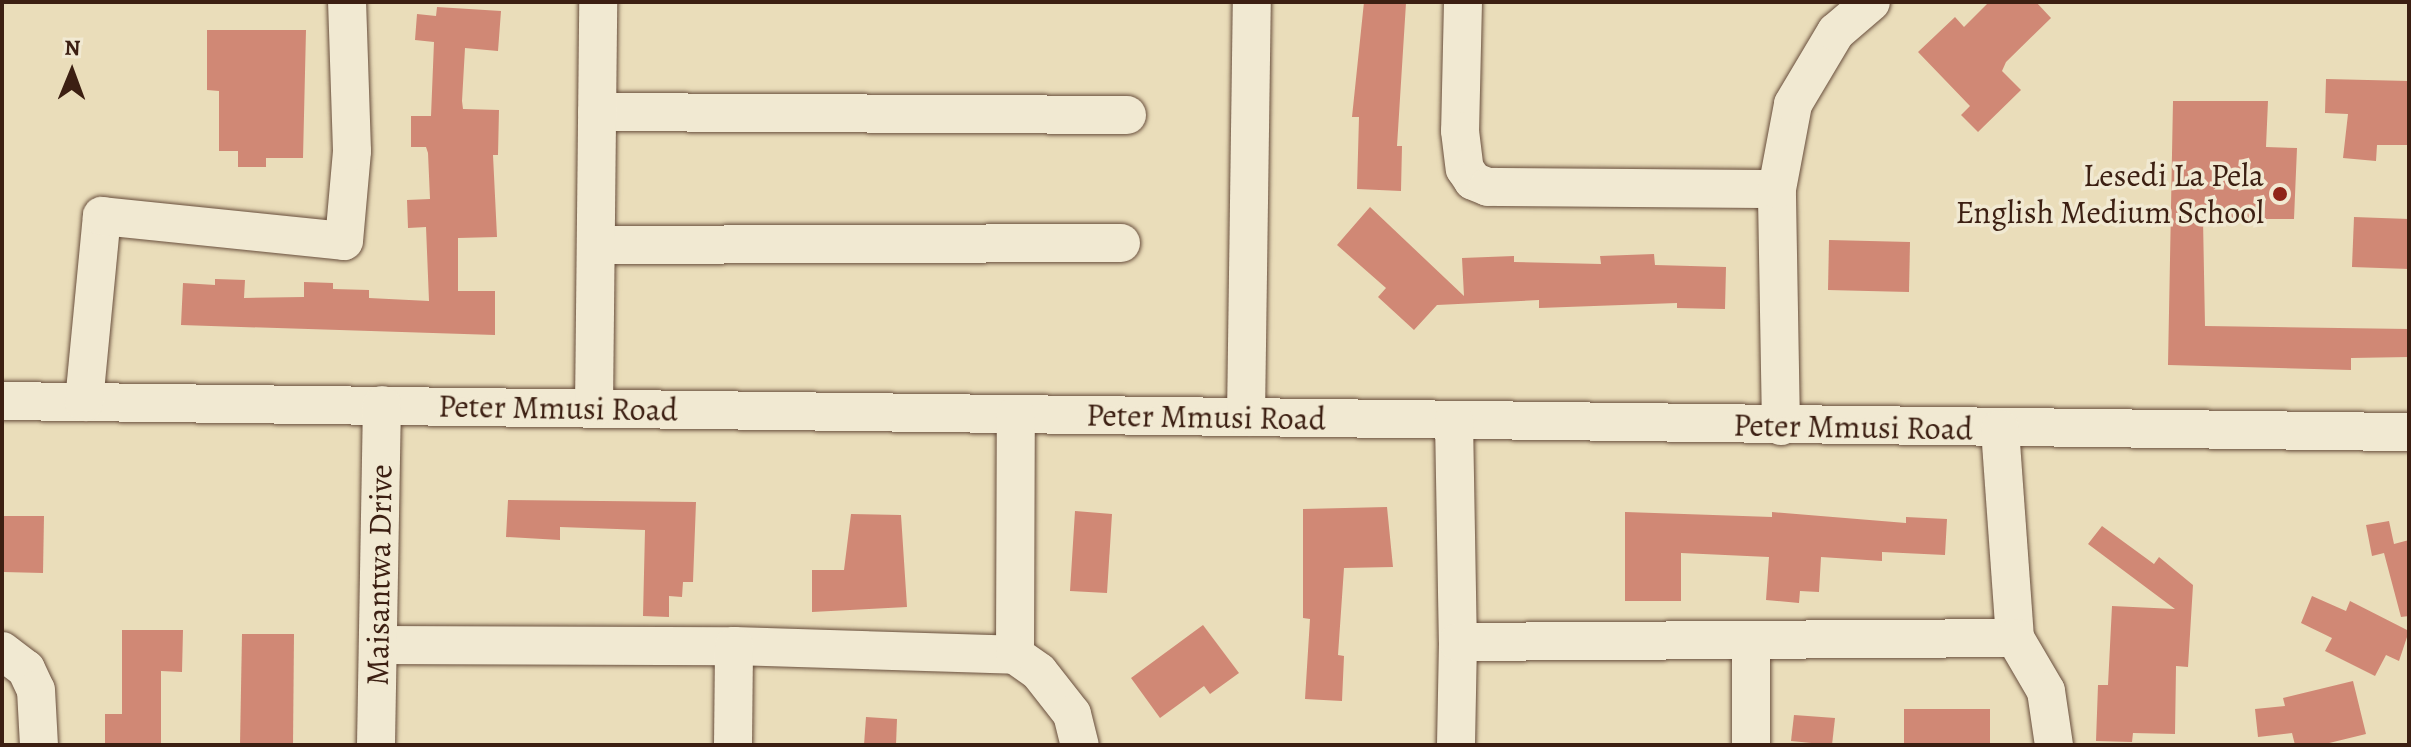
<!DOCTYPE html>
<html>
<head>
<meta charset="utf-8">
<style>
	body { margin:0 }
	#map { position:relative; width:2411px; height:747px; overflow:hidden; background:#eaddba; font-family:Alegreya,serif }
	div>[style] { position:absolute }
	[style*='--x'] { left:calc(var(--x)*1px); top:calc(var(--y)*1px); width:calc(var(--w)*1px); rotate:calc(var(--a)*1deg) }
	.building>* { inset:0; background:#d08875 }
	.roads { filter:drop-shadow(0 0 2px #684e3c) drop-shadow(0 0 2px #684e3c) }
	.minor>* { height:38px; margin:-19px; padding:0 19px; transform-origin:19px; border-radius:19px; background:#f1e9d2 }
	.dots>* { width:22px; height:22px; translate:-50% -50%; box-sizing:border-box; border:4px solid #f1e9d2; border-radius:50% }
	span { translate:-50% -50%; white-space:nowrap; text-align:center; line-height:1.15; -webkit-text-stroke:7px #f1e9d2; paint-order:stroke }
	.poi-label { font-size:32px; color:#3c1f12 }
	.right { translate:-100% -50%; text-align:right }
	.street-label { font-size:32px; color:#3c1f12 }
	.frame { position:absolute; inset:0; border:4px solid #3c1f12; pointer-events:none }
	.north { position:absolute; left:32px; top:32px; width:80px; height:80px; -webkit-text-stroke:6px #f1e9d2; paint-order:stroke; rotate:1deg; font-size:22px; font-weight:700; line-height:32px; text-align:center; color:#3c1f12 }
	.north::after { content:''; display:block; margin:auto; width:28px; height:36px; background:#3c1f12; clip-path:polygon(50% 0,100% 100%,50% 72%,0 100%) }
</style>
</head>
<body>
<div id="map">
	<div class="building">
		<div style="clip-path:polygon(1364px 2px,1406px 3px,1397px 146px,1402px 146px,1401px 191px,1357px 189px,1359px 117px,1352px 117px)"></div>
		<div style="clip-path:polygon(1989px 2px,2036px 2px,2051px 18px,2006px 62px,2002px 71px,2021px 90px,1978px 132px,1961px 115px,1970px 106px,1918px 52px,1955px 17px,1964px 27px)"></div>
		<div style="clip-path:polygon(437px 7px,501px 11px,498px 51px,465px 48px,462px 101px,463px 109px,499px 110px,498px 155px,493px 155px,497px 237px,458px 238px,458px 291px,495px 291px,495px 335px,181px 325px,183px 283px,215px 285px,215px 279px,245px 280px,244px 298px,304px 297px,304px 282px,333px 283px,333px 289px,369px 290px,369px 298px,429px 301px,426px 227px,408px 228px,407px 200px,430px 199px,428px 153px,426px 147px,411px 147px,411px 116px,431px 116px,434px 42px,415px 40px,417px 14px,436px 16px)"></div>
		<div style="clip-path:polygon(207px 30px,306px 30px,303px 158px,266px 158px,266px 167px,238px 167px,238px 151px,219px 151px,219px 91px,207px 90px)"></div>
		<div style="clip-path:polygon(2326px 79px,2409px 81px,2409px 145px,2377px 145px,2376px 161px,2343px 158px,2348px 114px,2325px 113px)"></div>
		<div style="clip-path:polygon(2173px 101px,2268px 101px,2266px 147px,2297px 148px,2294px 219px,2203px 219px,2205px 326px,2409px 329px,2409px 357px,2351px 358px,2351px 370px,2168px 365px)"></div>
		<div style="clip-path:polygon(1370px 207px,1464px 296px,1462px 258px,1514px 256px,1514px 262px,1601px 264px,1600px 256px,1654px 254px,1655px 265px,1726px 267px,1725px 309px,1677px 308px,1677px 303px,1539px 308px,1539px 300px,1437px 305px,1414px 330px,1378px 297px,1386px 288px,1337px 245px)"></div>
		<div style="clip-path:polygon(2354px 217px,2409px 219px,2409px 269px,2352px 267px)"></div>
		<div style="clip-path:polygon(1829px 240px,1910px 242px,1909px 292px,1828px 290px)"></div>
		<div style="clip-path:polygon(508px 500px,696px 502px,693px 582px,683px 582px,682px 597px,669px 596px,669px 617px,643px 616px,645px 530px,560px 527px,560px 540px,506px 537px)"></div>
		<div style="clip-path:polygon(1387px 507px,1393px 567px,1344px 568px,1338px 655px,1344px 656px,1342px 701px,1305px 699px,1310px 619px,1303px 618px,1303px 509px)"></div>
		<div style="clip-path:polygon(1075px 511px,1112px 514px,1107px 593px,1070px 591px)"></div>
		<div style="clip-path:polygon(1625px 512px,1772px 517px,1772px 512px,1906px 523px,1906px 517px,1947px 519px,1945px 555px,1882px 552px,1882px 561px,1821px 557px,1819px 592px,1800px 591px,1799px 603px,1766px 600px,1769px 557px,1681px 553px,1681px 601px,1625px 601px)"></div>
		<div style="clip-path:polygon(851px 514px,901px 515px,907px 607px,812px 612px,812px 570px,844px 570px)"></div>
		<div style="clip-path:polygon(4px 516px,44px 516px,43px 573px,3px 572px)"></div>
		<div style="clip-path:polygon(2389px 521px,2394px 544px,2409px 540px,2409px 616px,2401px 617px,2384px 553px,2372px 556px,2366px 525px)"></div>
		<div style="clip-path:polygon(2102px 526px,2154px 564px,2159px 557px,2193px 585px,2188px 667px,2176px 666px,2175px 734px,2133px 733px,2132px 742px,2096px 741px,2098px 685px,2108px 685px,2112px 606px,2175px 609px,2088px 544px)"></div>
		<div style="clip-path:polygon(2312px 596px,2346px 611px,2350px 601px,2409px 631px,2399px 661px,2386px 655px,2375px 676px,2325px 651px,2332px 638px,2301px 623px)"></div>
		<div style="clip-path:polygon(1203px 625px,1239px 673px,1210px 694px,1204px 686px,1160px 718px,1131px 678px)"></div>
		<div style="clip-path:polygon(122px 630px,183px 630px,182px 672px,161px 671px,161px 745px,105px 745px,105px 714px,122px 714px)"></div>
		<div style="clip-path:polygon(242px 634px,294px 634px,293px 745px,240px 745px)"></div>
		<div style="clip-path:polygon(2353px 681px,2366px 734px,2321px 745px,2295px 745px,2292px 733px,2258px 737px,2255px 709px,2285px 706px,2283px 698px)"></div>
		<div style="clip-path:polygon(1904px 709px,1990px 709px,1990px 745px,1904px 745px)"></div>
		<div style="clip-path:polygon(1794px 715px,1835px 718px,1832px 745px,1791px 741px)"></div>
		<div style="clip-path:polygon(866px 717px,897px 719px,896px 745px,864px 745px)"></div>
	</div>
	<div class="roads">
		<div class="minor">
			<div style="--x:1463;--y:2;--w:129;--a:91.3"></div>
			<div style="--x:1460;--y:131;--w:38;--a:83"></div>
			<div style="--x:1465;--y:169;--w:14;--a:56"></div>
			<div style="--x:1473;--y:181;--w:16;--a:22"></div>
			<div style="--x:1488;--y:187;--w:289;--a:0.4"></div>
			<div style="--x:597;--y:112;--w:530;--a:0.32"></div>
			<div style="--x:596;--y:245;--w:525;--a:-0.22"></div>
			<div style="--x:2;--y:401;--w:2407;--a:0.74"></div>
			<div style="--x:84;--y:402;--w:187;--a:-84.5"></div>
			<div style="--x:102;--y:216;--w:243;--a:5.9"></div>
			<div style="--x:344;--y:241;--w:90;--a:-84.9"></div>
			<div style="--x:352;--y:151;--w:149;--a:-91.9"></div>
			<div style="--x:594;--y:408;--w:406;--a:-89.4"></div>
			<div style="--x:1246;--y:417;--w:415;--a:-89.2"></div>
			<div style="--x:1454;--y:420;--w:222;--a:89"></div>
			<div style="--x:1781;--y:426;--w:237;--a:-91"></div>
			<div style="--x:1777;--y:189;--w:86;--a:-79.3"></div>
			<div style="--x:1793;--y:104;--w:84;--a:-59.2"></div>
			<div style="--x:1836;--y:32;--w:46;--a:-40.6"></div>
			<div style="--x:2000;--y:429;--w:210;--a:85.9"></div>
			<div style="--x:1751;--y:644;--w:101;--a:90"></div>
			<div style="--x:378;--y:645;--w:356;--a:0.2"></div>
			<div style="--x:734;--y:646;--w:281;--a:1.8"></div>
			<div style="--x:1015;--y:655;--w:240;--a:-89.8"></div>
			<div style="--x:2;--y:651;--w:30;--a:37"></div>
			<div style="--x:26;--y:669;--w:23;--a:65"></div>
			<div style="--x:36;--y:690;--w:55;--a:86.9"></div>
			<div style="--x:1015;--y:655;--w:29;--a:35"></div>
			<div style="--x:1039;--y:672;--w:53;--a:51.8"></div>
			<div style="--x:1072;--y:714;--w:32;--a:76"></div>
			<div style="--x:376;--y:745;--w:340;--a:-89"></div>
			<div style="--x:733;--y:745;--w:99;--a:-89.4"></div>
			<div style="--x:1456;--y:745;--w:103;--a:-88.9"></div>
			<div style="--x:1458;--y:642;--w:557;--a:-0.41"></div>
			<div style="--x:2015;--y:638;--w:61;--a:59.7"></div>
			<div style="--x:2046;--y:691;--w:55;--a:81.6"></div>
		</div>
	</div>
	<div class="dots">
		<div style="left:2280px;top:194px;background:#8f2418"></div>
	</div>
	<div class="poi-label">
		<span class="right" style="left:2264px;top:194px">Lesedi La Pela<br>English Medium School</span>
	</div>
	<div class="street-label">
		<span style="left:558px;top:408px;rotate:1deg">Peter Mmusi Road</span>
		<span style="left:1206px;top:417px;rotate:1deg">Peter Mmusi Road</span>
		<span style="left:1853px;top:427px;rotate:1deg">Peter Mmusi Road</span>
		<span style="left:379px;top:575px;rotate:-89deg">Maisantwa Drive</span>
	</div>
	<div class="frame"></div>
	<div class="north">N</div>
</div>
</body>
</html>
